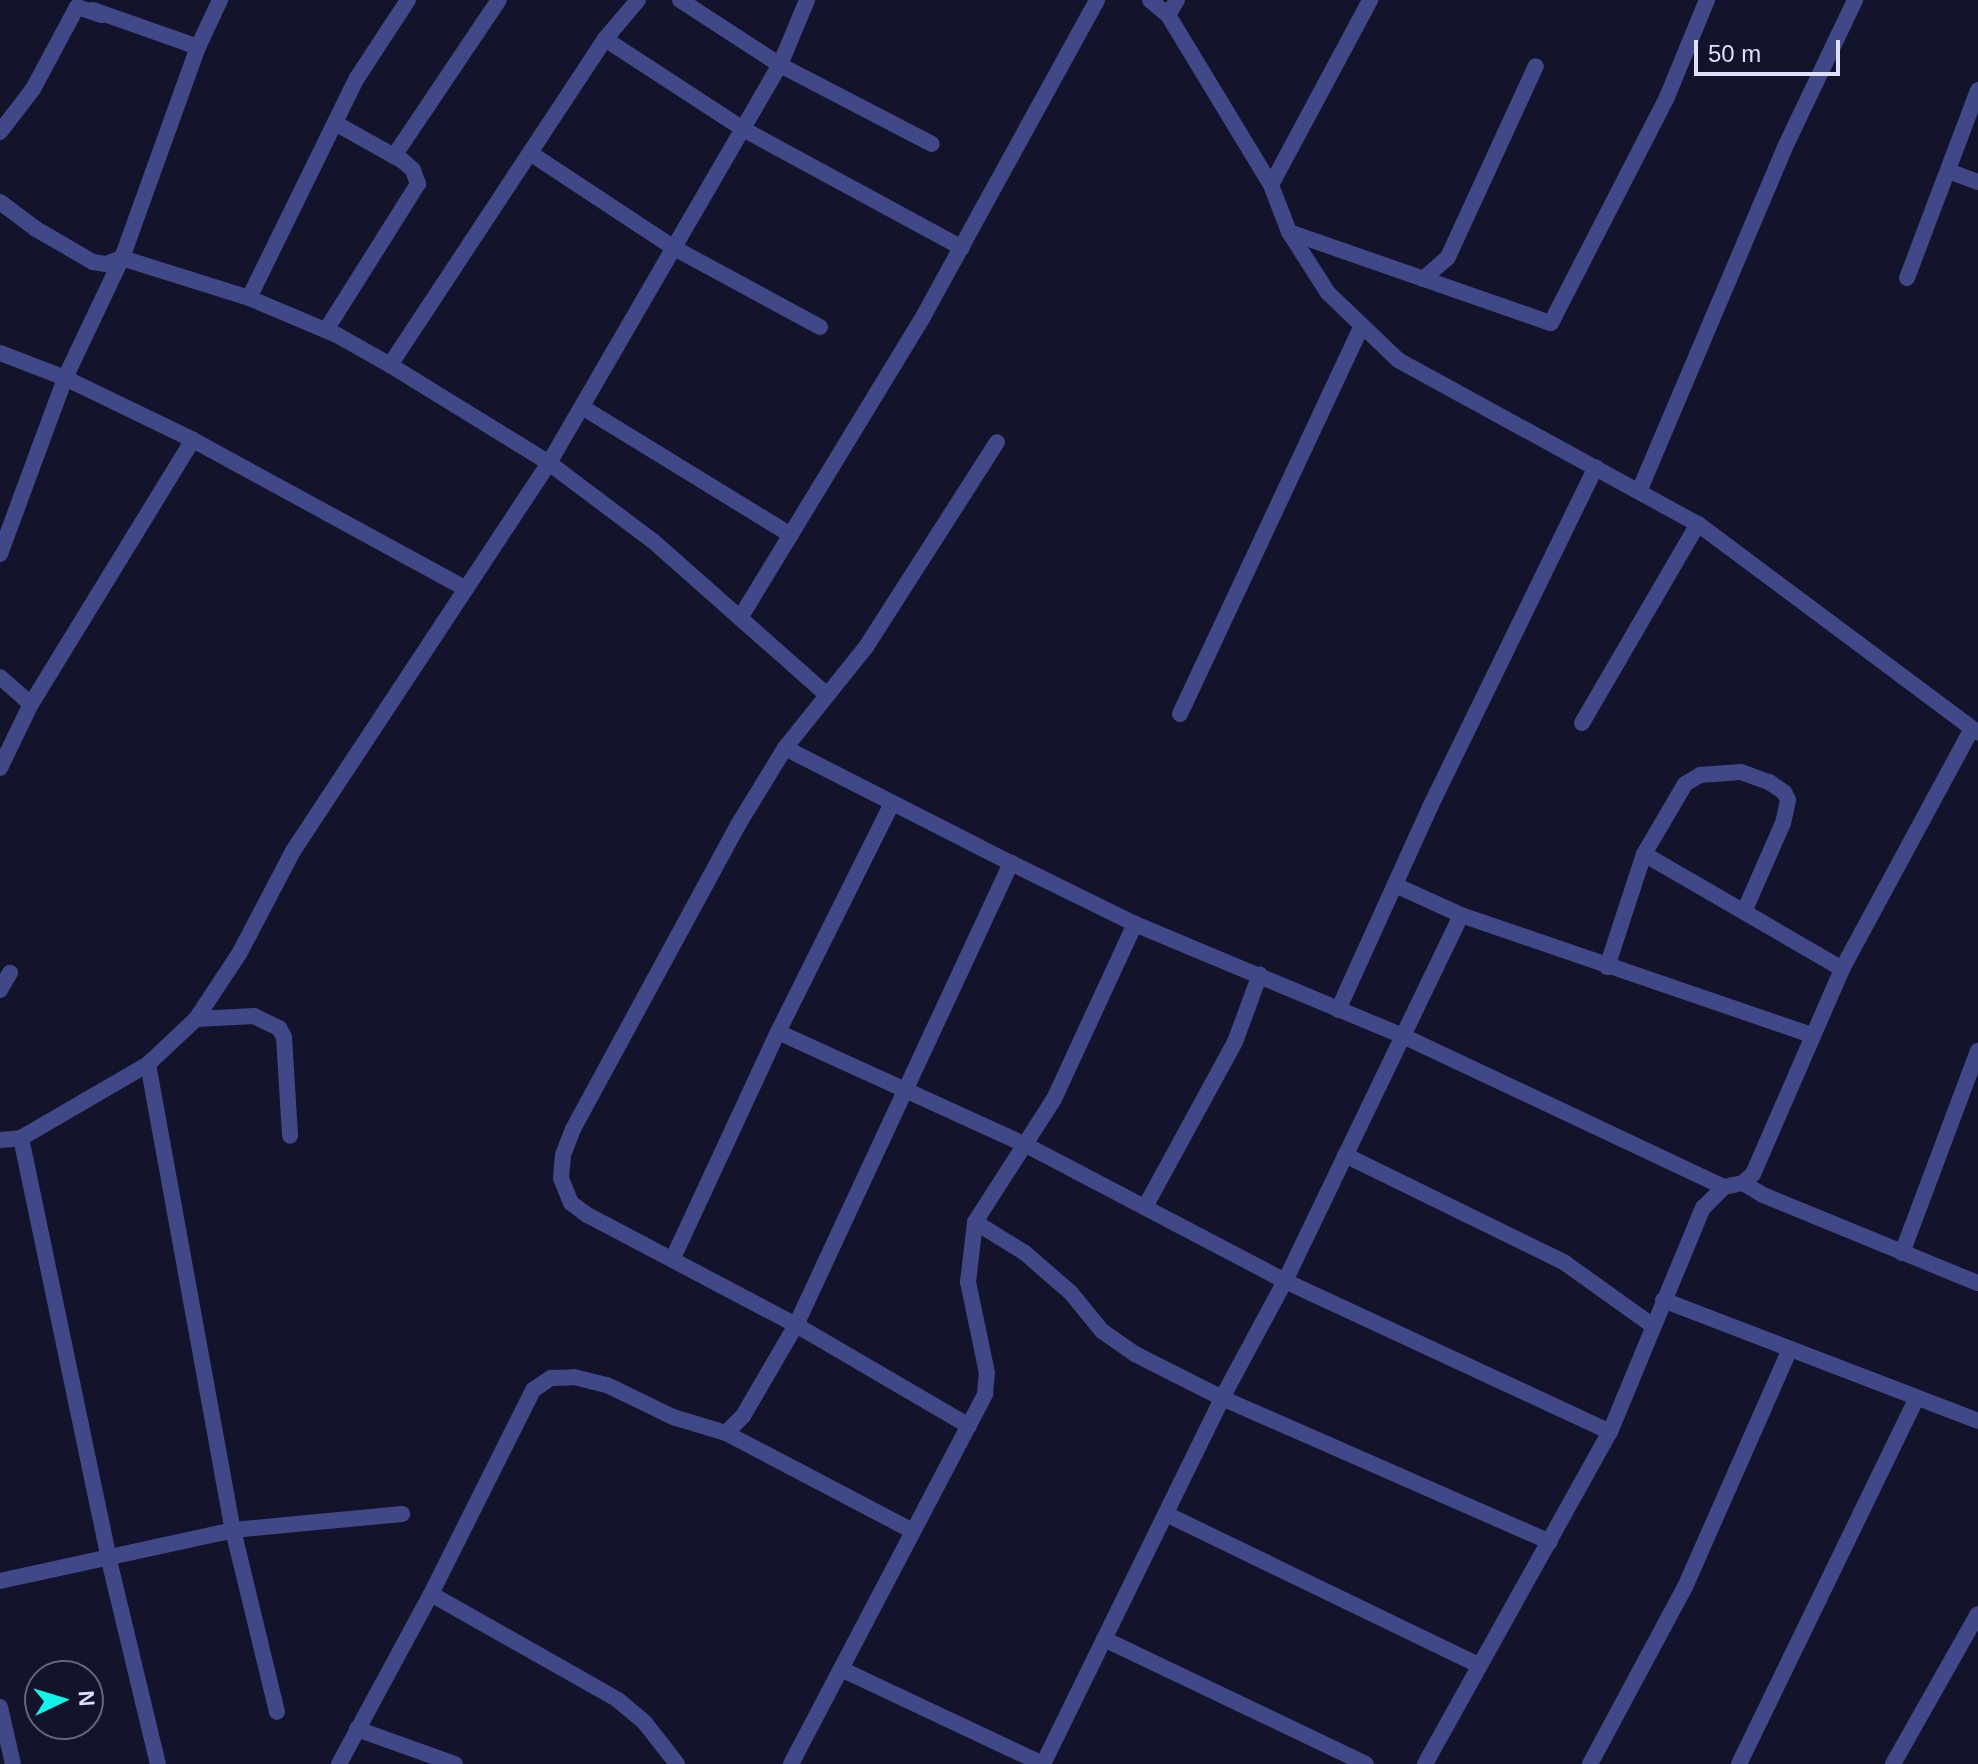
<!DOCTYPE html>
<html>
<head>
<meta charset="utf-8">
<style>
	body { margin:0 }
	#map { position:relative; width:1978px; height:1764px; overflow:hidden; background:#13132b; font-family:Arial,sans-serif }
	div>[style] { position:absolute }
	[style*='--x'] { left:calc(var(--x)*1px); top:calc(var(--y)*1px); width:calc(var(--w)*1px); rotate:calc(var(--a)*1deg) }
	.street>* { height:16px; margin:-8px; padding:0 8px; transform-origin:8px; border-radius:8px; background:#404887 }
	span { translate:-50% -50%; white-space:nowrap; text-align:center; line-height:1.15; -webkit-text-stroke:6px #13132b; paint-order:stroke }
	.north { position:absolute; left:24px; top:1660px; width:80px; height:80px; box-sizing:border-box; background:#13132b; border:2px solid #64657f; border-radius:50%; rotate:86deg; font-size:22px; font-weight:700; line-height:32px; text-align:center; color:#dedffd }
	.north::after { content:''; display:block; margin:auto; width:28px; height:36px; background:#14f3e8; clip-path:polygon(50% 0,100% 100%,50% 72%,0 100%) }
	.scale { position:absolute; left:1694px; top:40px; width:146px; height:36px; box-sizing:border-box; border:4px solid #dedffd; border-top:0; padding-left:10px; font-size:24px; line-height:28px; white-space:nowrap; color:#dedffd; -webkit-text-stroke:6px #13132b; paint-order:stroke }
</style>
</head>
<body>
<div id="map">
	<div class="street">
		<div style="--x:680;--y:0;--w:119;--a:33"></div>
		<div style="--x:780;--y:65;--w:171;--a:27.5"></div>
		<div style="--x:1150;--y:0;--w:23;--a:40"></div>
		<div style="--x:1168;--y:15;--w:199;--a:58.8"></div>
		<div style="--x:1271;--y:185;--w:50;--a:69"></div>
		<div style="--x:1289;--y:232;--w:72;--a:57.4"></div>
		<div style="--x:1328;--y:293;--w:97;--a:43.7"></div>
		<div style="--x:1398;--y:360;--w:342;--a:28.7"></div>
		<div style="--x:1698;--y:524;--w:349;--a:36.7"></div>
		<div style="--x:93;--y:10;--w:111;--a:19.4"></div>
		<div style="--x:1168;--y:15;--w:17;--a:-59"></div>
		<div style="--x:605;--y:39;--w:165;--a:33.1"></div>
		<div style="--x:743;--y:129;--w:249;--a:28.5"></div>
		<div style="--x:0;--y:132;--w:54;--a:-52.5"></div>
		<div style="--x:33;--y:89;--w:93;--a:-61.8"></div>
		<div style="--x:77;--y:7;--w:26;--a:18"></div>
		<div style="--x:530;--y:153;--w:173;--a:33.4"></div>
		<div style="--x:674;--y:248;--w:166;--a:28.4"></div>
		<div style="--x:394;--y:156;--w:188;--a:-56.1"></div>
		<div style="--x:1948;--y:171;--w:32;--a:20"></div>
		<div style="--x:1271;--y:185;--w:210;--a:-61.8"></div>
		<div style="--x:0;--y:202;--w:45;--a:36.9"></div>
		<div style="--x:36;--y:229;--w:66;--a:30.1"></div>
		<div style="--x:93;--y:262;--w:13;--a:9"></div>
		<div style="--x:106;--y:264;--w:17;--a:-21"></div>
		<div style="--x:122;--y:258;--w:133;--a:17.5"></div>
		<div style="--x:249;--y:298;--w:95;--a:22.8"></div>
		<div style="--x:337;--y:335;--w:61;--a:29.5"></div>
		<div style="--x:390;--y:365;--w:187;--a:31.6"></div>
		<div style="--x:549;--y:463;--w:130;--a:36.9"></div>
		<div style="--x:653;--y:541;--w:232;--a:41.5"></div>
		<div style="--x:1289;--y:232;--w:277;--a:19.2"></div>
		<div style="--x:1551;--y:323;--w:254;--a:-62.8"></div>
		<div style="--x:1667;--y:97;--w:105;--a:-67.6"></div>
		<div style="--x:1907;--y:278;--w:201;--a:-69.3"></div>
		<div style="--x:1423;--y:279;--w:33;--a:-41"></div>
		<div style="--x:1448;--y:257;--w:210;--a:-65.3"></div>
		<div style="--x:249;--y:298;--w:245;--a:-63.9"></div>
		<div style="--x:357;--y:78;--w:93;--a:-56.8"></div>
		<div style="--x:326;--y:330;--w:173;--a:-57.8"></div>
		<div style="--x:418;--y:184;--w:15;--a:-110"></div>
		<div style="--x:413;--y:170;--w:13;--a:-138"></div>
		<div style="--x:403;--y:161;--w:78;--a:-150.8"></div>
		<div style="--x:0;--y:353;--w:70;--a:21"></div>
		<div style="--x:65;--y:378;--w:142;--a:25.8"></div>
		<div style="--x:193;--y:440;--w:311;--a:28.6"></div>
		<div style="--x:390;--y:365;--w:391;--a:-56.6"></div>
		<div style="--x:605;--y:39;--w:51;--a:-49.8"></div>
		<div style="--x:582;--y:407;--w:245;--a:31.5"></div>
		<div style="--x:1640;--y:489;--w:371;--a:-67"></div>
		<div style="--x:1785;--y:147;--w:163;--a:-64.5"></div>
		<div style="--x:0;--y:554;--w:188;--a:-69.7"></div>
		<div style="--x:65;--y:378;--w:133;--a:-64.6"></div>
		<div style="--x:122;--y:258;--w:224;--a:-70.2"></div>
		<div style="--x:198;--y:47;--w:52;--a:-64.9"></div>
		<div style="--x:740;--y:618;--w:354;--a:-58.7"></div>
		<div style="--x:924;--y:315;--w:359;--a:-61.2"></div>
		<div style="--x:0;--y:677;--w:41;--a:41.1"></div>
		<div style="--x:1180;--y:714;--w:429;--a:-64.9"></div>
		<div style="--x:1582;--y:723;--w:230;--a:-59.8"></div>
		<div style="--x:785;--y:748;--w:254;--a:27"></div>
		<div style="--x:0;--y:768;--w:71;--a:-64.2"></div>
		<div style="--x:31;--y:704;--w:310;--a:-58.5"></div>
		<div style="--x:1644;--y:854;--w:229;--a:30.1"></div>
		<div style="--x:1395;--y:885;--w:72;--a:24.4"></div>
		<div style="--x:1461;--y:915;--w:371;--a:18.9"></div>
		<div style="--x:1607;--y:967;--w:119;--a:-71.9"></div>
		<div style="--x:1644;--y:854;--w:81;--a:-59.6"></div>
		<div style="--x:1685;--y:784;--w:17;--a:-31"></div>
		<div style="--x:1700;--y:775;--w:41;--a:-4.2"></div>
		<div style="--x:1741;--y:772;--w:30;--a:20"></div>
		<div style="--x:1769;--y:782;--w:18;--a:34"></div>
		<div style="--x:1784;--y:792;--w:9;--a:63"></div>
		<div style="--x:1788;--y:800;--w:24;--a:102"></div>
		<div style="--x:1783;--y:823;--w:97;--a:113.7"></div>
		<div style="--x:0;--y:990;--w:20;--a:-60"></div>
		<div style="--x:1338;--y:1010;--w:223;--a:-65.6"></div>
		<div style="--x:1430;--y:807;--w:378;--a:-64"></div>
		<div style="--x:196;--y:1019;--w:58;--a:-3"></div>
		<div style="--x:254;--y:1016;--w:28;--a:26"></div>
		<div style="--x:279;--y:1028;--w:10;--a:61"></div>
		<div style="--x:284;--y:1037;--w:99;--a:86.5"></div>
		<div style="--x:778;--y:1032;--w:273;--a:24.5"></div>
		<div style="--x:1026;--y:1145;--w:293;--a:27.7"></div>
		<div style="--x:1285;--y:1281;--w:358;--a:24.9"></div>
		<div style="--x:1610;--y:1432;--w:243;--a:-67.5"></div>
		<div style="--x:1703;--y:1208;--w:30;--a:-45"></div>
		<div style="--x:1724;--y:1187;--w:19;--a:-12"></div>
		<div style="--x:1743;--y:1183;--w:13;--a:-42"></div>
		<div style="--x:1753;--y:1174;--w:223;--a:-66.5"></div>
		<div style="--x:1842;--y:969;--w:272;--a:-61.6"></div>
		<div style="--x:148;--y:1064;--w:474;--a:79.7"></div>
		<div style="--x:233;--y:1530;--w:187;--a:76.4"></div>
		<div style="--x:21;--y:1138;--w:427;--a:78.2"></div>
		<div style="--x:108;--y:1556;--w:214;--a:76.5"></div>
		<div style="--x:0;--y:1140;--w:21;--a:-5"></div>
		<div style="--x:21;--y:1138;--w:147;--a:-30.2"></div>
		<div style="--x:148;--y:1064;--w:66;--a:-43.2"></div>
		<div style="--x:196;--y:1019;--w:78;--a:-56.5"></div>
		<div style="--x:239;--y:954;--w:116;--a:-62.3"></div>
		<div style="--x:293;--y:851;--w:465;--a:-56.6"></div>
		<div style="--x:549;--y:463;--w:460;--a:-59.9"></div>
		<div style="--x:780;--y:65;--w:70;--a:-67.4"></div>
		<div style="--x:1345;--y:1155;--w:245;--a:26.1"></div>
		<div style="--x:1565;--y:1263;--w:108;--a:35.6"></div>
		<div style="--x:1743;--y:1183;--w:23;--a:31"></div>
		<div style="--x:1763;--y:1195;--w:232;--a:22.3"></div>
		<div style="--x:1145;--y:1207;--w:188;--a:-61.4"></div>
		<div style="--x:1235;--y:1042;--w:72;--a:-69.8"></div>
		<div style="--x:975;--y:1222;--w:59;--a:31.8"></div>
		<div style="--x:1025;--y:1253;--w:61;--a:41"></div>
		<div style="--x:1071;--y:1293;--w:49;--a:50.8"></div>
		<div style="--x:1102;--y:1331;--w:40;--a:34.9"></div>
		<div style="--x:1135;--y:1354;--w:97;--a:26.8"></div>
		<div style="--x:1222;--y:1398;--w:358;--a:23.7"></div>
		<div style="--x:1902;--y:1253;--w:216;--a:-69.4"></div>
		<div style="--x:673;--y:1258;--w:249;--a:-65.1"></div>
		<div style="--x:778;--y:1032;--w:254;--a:-63.5"></div>
		<div style="--x:1663;--y:1300;--w:337;--a:21"></div>
		<div style="--x:969;--y:1426;--w:200;--a:-149.7"></div>
		<div style="--x:796;--y:1325;--w:236;--a:-152.2"></div>
		<div style="--x:587;--y:1215;--w:20;--a:-143"></div>
		<div style="--x:571;--y:1203;--w:27;--a:-112"></div>
		<div style="--x:561;--y:1178;--w:23;--a:-85"></div>
		<div style="--x:563;--y:1155;--w:28;--a:-69"></div>
		<div style="--x:573;--y:1129;--w:346;--a:-61.5"></div>
		<div style="--x:738;--y:825;--w:90;--a:-58.6"></div>
		<div style="--x:785;--y:748;--w:129;--a:-51.3"></div>
		<div style="--x:866;--y:647;--w:243;--a:-57.4"></div>
		<div style="--x:726;--y:1433;--w:211;--a:27.7"></div>
		<div style="--x:1166;--y:1514;--w:347;--a:25.8"></div>
		<div style="--x:0;--y:1581;--w:239;--a:-12.3"></div>
		<div style="--x:233;--y:1530;--w:170;--a:-5.4"></div>
		<div style="--x:431;--y:1594;--w:215;--a:29.5"></div>
		<div style="--x:618;--y:1700;--w:35;--a:40"></div>
		<div style="--x:645;--y:1723;--w:52;--a:52"></div>
		<div style="--x:1104;--y:1639;--w:290;--a:25.5"></div>
		<div style="--x:841;--y:1669;--w:223;--a:25.2"></div>
		<div style="--x:0;--y:1707;--w:58;--a:77.2"></div>
		<div style="--x:357;--y:1729;--w:104;--a:19.7"></div>
		<div style="--x:339;--y:1764;--w:193;--a:-61.6"></div>
		<div style="--x:431;--y:1594;--w:228;--a:-63.4"></div>
		<div style="--x:533;--y:1390;--w:22;--a:-34"></div>
		<div style="--x:551;--y:1378;--w:23;--a:-2"></div>
		<div style="--x:574;--y:1377;--w:34;--a:14"></div>
		<div style="--x:607;--y:1385;--w:73;--a:25.9"></div>
		<div style="--x:673;--y:1417;--w:55;--a:16.8"></div>
		<div style="--x:726;--y:1433;--w:24;--a:-45"></div>
		<div style="--x:743;--y:1416;--w:105;--a:-59.8"></div>
		<div style="--x:796;--y:1325;--w:510;--a:-65.04"></div>
		<div style="--x:1011;--y:863;--w:138;--a:26.2"></div>
		<div style="--x:1135;--y:924;--w:290;--a:22.7"></div>
		<div style="--x:1403;--y:1036;--w:355;--a:25.2"></div>
		<div style="--x:791;--y:1764;--w:418;--a:-62.3"></div>
		<div style="--x:985;--y:1394;--w:21;--a:-85"></div>
		<div style="--x:987;--y:1373;--w:93;--a:-101.8"></div>
		<div style="--x:968;--y:1282;--w:60;--a:-83.3"></div>
		<div style="--x:975;--y:1222;--w:146;--a:-57.3"></div>
		<div style="--x:1054;--y:1099;--w:193;--a:-65.2"></div>
		<div style="--x:1043;--y:1764;--w:407;--a:-63.9"></div>
		<div style="--x:1222;--y:1398;--w:133;--a:-61.7"></div>
		<div style="--x:1285;--y:1281;--w:406;--a:-64.3"></div>
		<div style="--x:1425;--y:1764;--w:380;--a:-60.9"></div>
		<div style="--x:1590;--y:1764;--w:201;--a:-61.8"></div>
		<div style="--x:1685;--y:1587;--w:260;--a:-66.2"></div>
		<div style="--x:1739;--y:1764;--w:407;--a:-64.1"></div>
		<div style="--x:1893;--y:1764;--w:172;--a:-60.5"></div>
	</div>
	<div class="north">N</div>
	<div class="scale">50 m</div>
</div>
</body>
</html>
